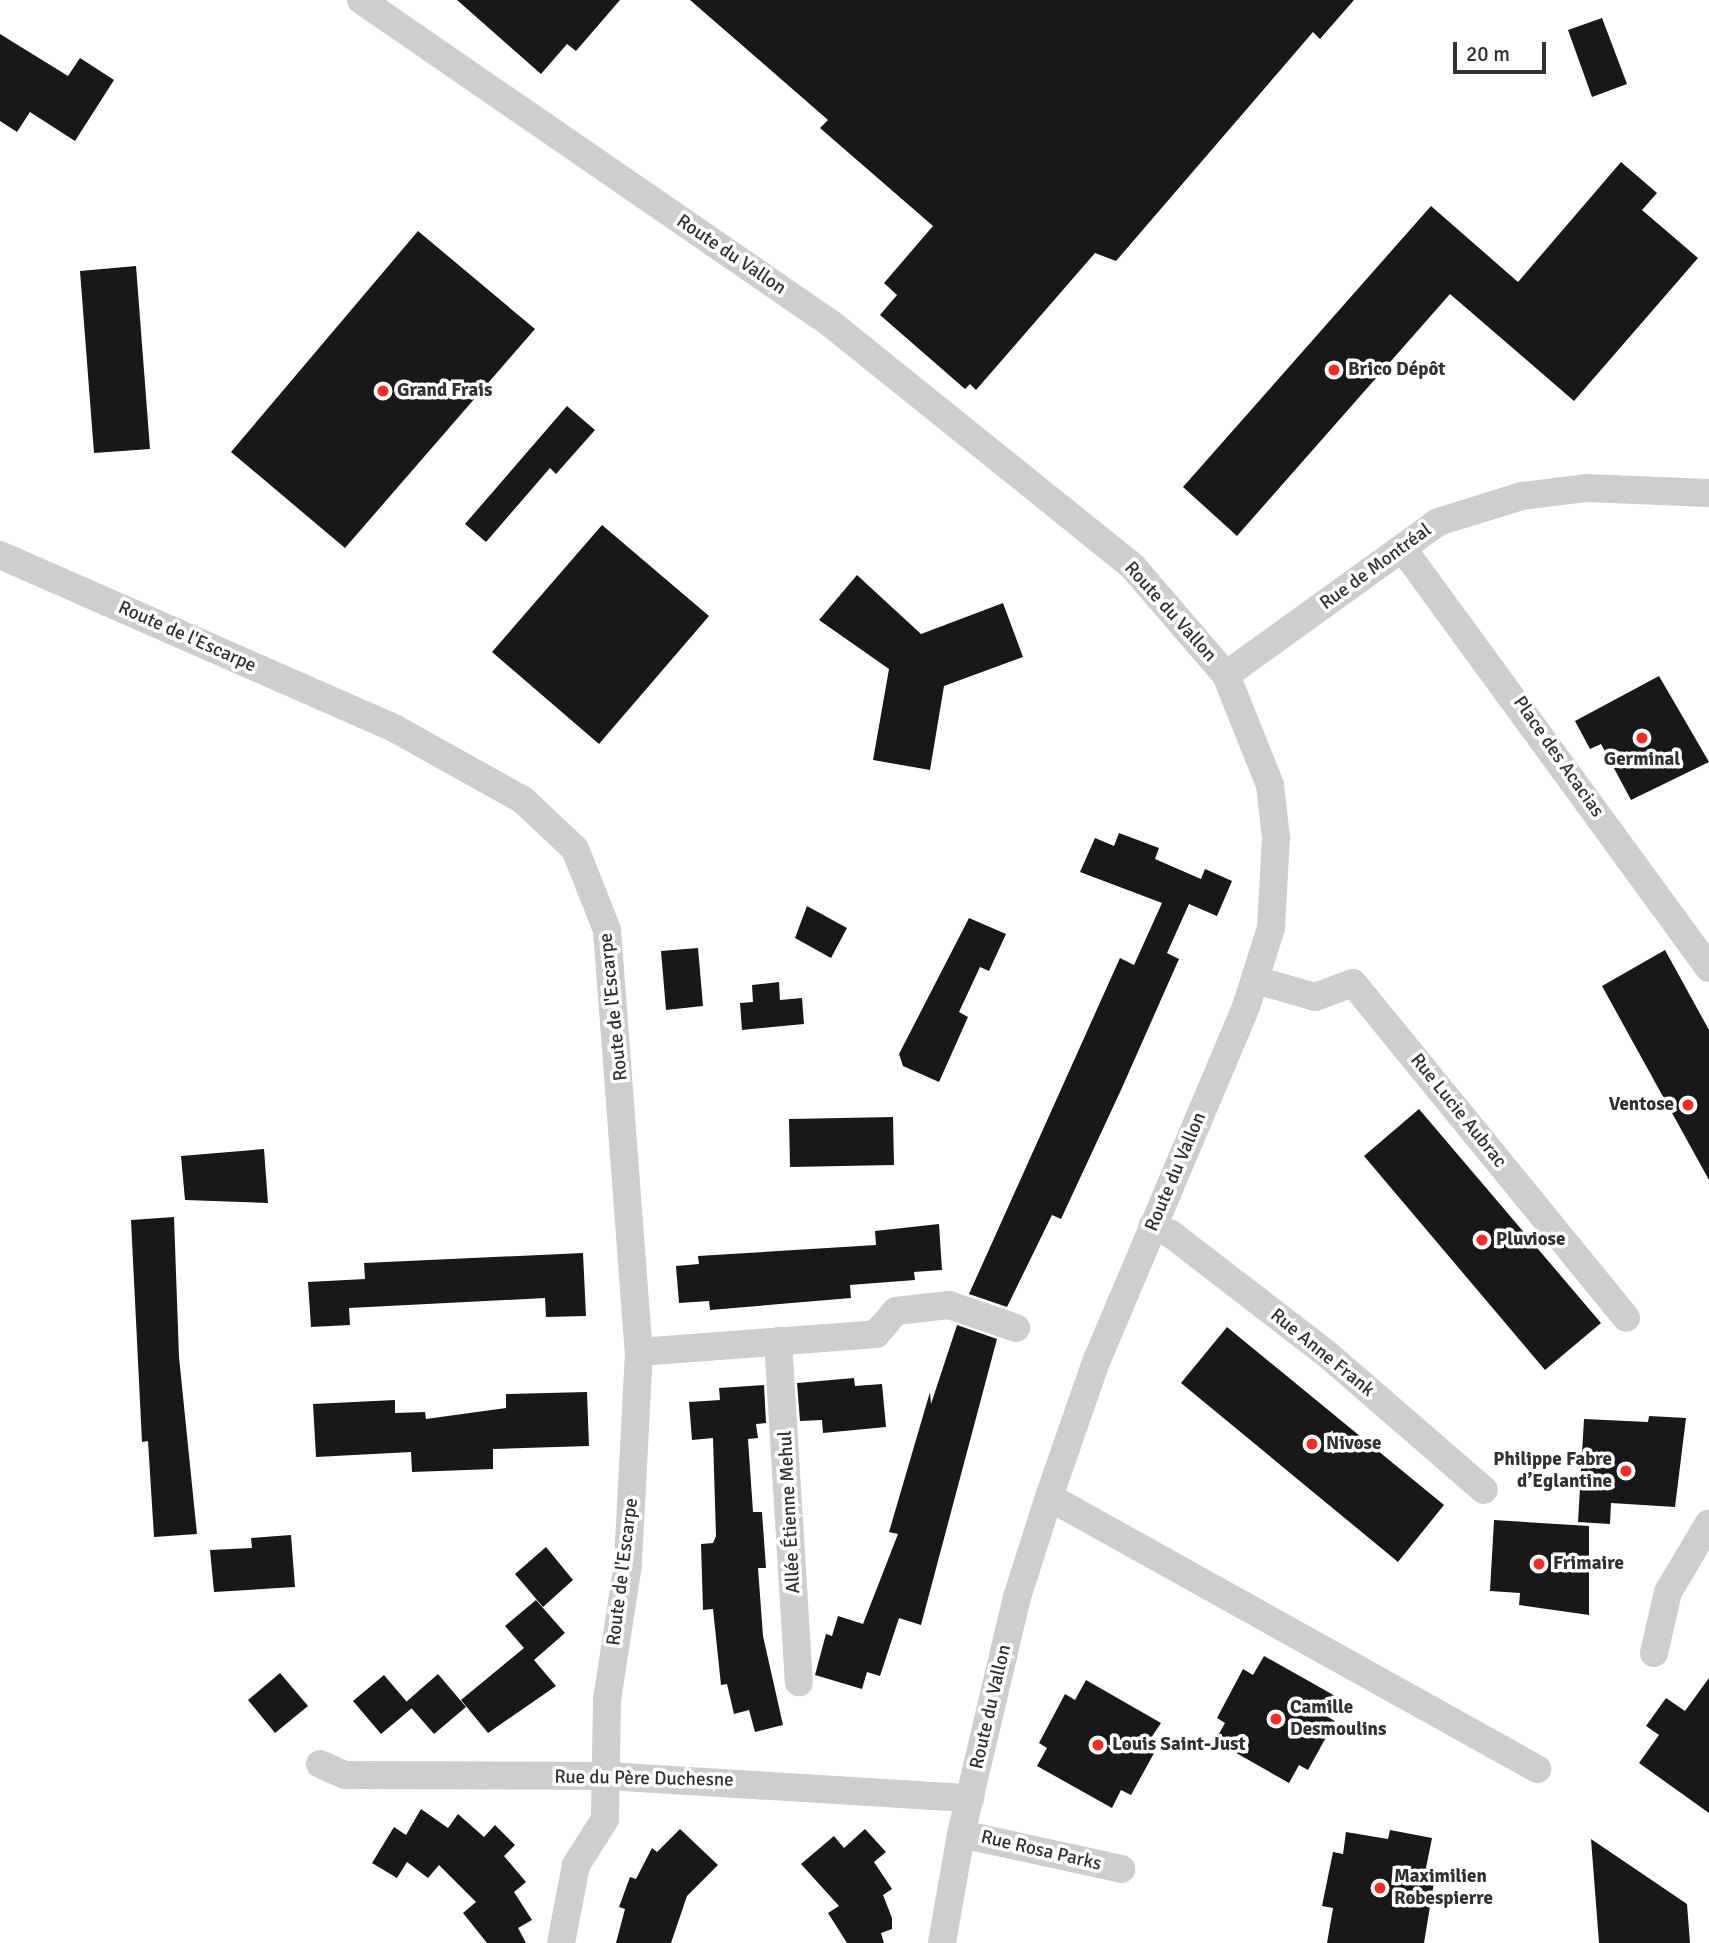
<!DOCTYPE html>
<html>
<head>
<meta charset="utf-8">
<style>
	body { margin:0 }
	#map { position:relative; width:1709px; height:1943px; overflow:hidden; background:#fff; font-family:Signika,sans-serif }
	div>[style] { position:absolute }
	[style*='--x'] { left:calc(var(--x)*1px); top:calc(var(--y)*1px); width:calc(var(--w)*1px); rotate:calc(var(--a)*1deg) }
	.building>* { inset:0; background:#181818 }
	.minor>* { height:28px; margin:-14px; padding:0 14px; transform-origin:14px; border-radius:14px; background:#cecece }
	.dots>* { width:19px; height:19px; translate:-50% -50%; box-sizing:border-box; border:4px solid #fff; border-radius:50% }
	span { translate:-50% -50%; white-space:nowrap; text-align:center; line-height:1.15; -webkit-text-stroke:7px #fff; paint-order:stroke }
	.street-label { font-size:19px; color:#313131 }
	.poi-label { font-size:19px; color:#313131; font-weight:700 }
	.left { translate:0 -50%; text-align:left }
	.right { translate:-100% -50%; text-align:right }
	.scale { position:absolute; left:1453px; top:42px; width:93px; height:32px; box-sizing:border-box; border:4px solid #313131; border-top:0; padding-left:9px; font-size:21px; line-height:24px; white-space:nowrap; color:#313131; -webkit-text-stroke:5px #fff; paint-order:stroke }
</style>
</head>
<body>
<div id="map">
	<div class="building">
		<div style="clip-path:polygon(457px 0,620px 0,576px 51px,567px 44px,541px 74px)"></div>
		<div style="clip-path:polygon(690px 0,1354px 0,1320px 39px,1313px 32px,1116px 261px,1095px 253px,976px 390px,970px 384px,965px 389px,880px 315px,897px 295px,884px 283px,933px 226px,820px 128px,828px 120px)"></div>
		<div style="clip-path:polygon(1602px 18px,1627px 84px,1592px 97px,1568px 30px)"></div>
		<div style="clip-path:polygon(0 34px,68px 76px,80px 58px,114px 80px,75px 141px,30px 112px,17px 132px,0 121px)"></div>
		<div style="clip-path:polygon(1621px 162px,1657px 193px,1642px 210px,1698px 258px,1574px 401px,1450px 294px,1237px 536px,1183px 487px,1431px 206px,1518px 282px)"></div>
		<div style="clip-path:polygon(418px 231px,535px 329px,345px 548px,231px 452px)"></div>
		<div style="clip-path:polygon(136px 266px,150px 449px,94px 453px,80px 271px)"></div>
		<div style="clip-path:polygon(567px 406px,595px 430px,556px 474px,550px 468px,486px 542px,465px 524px)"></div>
		<div style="clip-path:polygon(602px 525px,709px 616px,599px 744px,492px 652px)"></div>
		<div style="clip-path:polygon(857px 575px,921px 634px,1003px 603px,1023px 657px,944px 686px,930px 770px,873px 760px,889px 669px,819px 620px)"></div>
		<div style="clip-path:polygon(1659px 676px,1709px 762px,1631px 800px,1601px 744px,1590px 749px,1575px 721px)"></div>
		<div style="clip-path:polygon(1119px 833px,1159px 848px,1155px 859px,1201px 879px,1205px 869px,1232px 881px,1217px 916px,1189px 904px,1167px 953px,1179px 959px,1121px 1090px,1061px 1219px,1052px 1215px,1007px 1307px,969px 1294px,1120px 958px,1134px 965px,1162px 903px,1080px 872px,1095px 838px,1114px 846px)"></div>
		<div style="clip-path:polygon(807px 906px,847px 928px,831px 958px,795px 938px)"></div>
		<div style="clip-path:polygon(969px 918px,1006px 934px,989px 971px,980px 967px,959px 1012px,968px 1017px,939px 1082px,903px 1066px,899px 1054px)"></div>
		<div style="clip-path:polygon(698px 948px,703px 1006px,666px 1010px,661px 951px)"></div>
		<div style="clip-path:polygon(1665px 950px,1709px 1030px,1709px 1180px,1602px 986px)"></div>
		<div style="clip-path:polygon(779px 982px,780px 1000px,802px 998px,804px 1024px,742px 1030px,740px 1003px,753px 1002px,752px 985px)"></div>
		<div style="clip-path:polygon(1419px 1109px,1601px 1323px,1545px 1370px,1364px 1156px)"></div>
		<div style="clip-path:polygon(893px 1117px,894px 1165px,790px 1167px,789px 1119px)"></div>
		<div style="clip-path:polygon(264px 1149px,268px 1203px,185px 1200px,181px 1156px)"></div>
		<div style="clip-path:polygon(174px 1217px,179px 1357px,197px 1534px,154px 1537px,148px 1441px,142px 1442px,131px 1220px)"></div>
		<div style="clip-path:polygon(939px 1224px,942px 1270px,914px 1272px,915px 1280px,850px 1285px,851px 1298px,710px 1310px,709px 1301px,679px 1303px,676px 1266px,699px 1264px,698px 1256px,876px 1245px,875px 1231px)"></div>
		<div style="clip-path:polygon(583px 1253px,586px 1316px,546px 1317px,545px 1298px,349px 1308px,350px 1325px,311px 1327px,308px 1282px,365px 1279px,364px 1263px)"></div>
		<div style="clip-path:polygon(957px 1325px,997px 1339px,921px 1625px,899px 1618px,880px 1676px,867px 1672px,862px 1689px,815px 1675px,826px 1634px,832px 1636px,838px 1616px,863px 1624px,898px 1534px,889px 1532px,930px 1392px,931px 1404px)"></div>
		<div style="clip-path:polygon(1227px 1327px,1444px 1505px,1398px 1562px,1181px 1383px)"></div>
		<div style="clip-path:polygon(854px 1378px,855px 1386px,882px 1384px,886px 1427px,823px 1433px,822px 1420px,800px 1421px,797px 1383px)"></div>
		<div style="clip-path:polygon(764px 1385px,766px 1423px,756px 1424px,758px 1438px,748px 1439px,753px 1512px,762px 1512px,766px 1568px,758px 1568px,763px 1636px,783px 1725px,755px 1732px,749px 1710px,734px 1714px,727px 1684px,721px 1685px,713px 1609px,703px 1610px,701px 1544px,713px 1543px,716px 1536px,713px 1438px,692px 1440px,689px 1402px,720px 1400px,719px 1388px)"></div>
		<div style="clip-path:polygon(587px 1392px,589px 1446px,493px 1449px,493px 1469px,412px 1472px,411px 1452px,316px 1457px,313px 1404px,395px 1400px,395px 1413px,425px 1412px,426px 1419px,506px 1408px,506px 1394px)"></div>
		<div style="clip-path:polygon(1649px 1416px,1686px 1418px,1675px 1507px,1611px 1503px,1610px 1524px,1578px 1522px,1584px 1419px,1648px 1422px)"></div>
		<div style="clip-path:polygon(1494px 1520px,1589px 1526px,1589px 1615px,1519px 1605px,1520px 1593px,1490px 1591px)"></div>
		<div style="clip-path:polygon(291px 1535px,295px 1587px,214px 1592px,210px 1550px,252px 1548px,251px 1538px)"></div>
		<div style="clip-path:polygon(546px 1547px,573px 1580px,543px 1607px,515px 1574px)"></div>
		<div style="clip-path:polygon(536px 1600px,565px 1633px,534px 1660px,556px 1686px,488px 1733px,461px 1700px,524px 1648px,505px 1626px)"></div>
		<div style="clip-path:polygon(1264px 1656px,1337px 1697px,1326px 1716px,1335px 1721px,1308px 1770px,1299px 1765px,1289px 1783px,1215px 1741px,1225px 1723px,1217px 1718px,1243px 1669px,1253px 1675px)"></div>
		<div style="clip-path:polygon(280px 1673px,308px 1706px,275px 1733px,248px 1700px)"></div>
		<div style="clip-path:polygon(438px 1674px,466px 1707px,434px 1734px,406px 1702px)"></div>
		<div style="clip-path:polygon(384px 1675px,412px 1708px,381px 1734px,353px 1701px)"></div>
		<div style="clip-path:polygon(1709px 1678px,1709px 1813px,1639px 1763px,1659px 1735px,1646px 1726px,1666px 1698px,1685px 1711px)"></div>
		<div style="clip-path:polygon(1086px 1680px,1161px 1723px,1149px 1741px,1158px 1746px,1131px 1795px,1121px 1790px,1112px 1808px,1037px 1766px,1047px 1748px,1039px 1743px,1065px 1694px,1075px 1700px)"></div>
		<div style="clip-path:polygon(421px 1809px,448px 1828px,458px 1814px,484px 1837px,495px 1825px,515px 1845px,504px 1856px,526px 1882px,514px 1892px,532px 1920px,518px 1928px,526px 1943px,487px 1943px,463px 1913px,476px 1902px,439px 1865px,428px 1878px,407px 1862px,397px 1878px,372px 1863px,394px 1827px,406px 1835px)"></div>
		<div style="clip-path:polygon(680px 1829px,718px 1865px,687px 1896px,671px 1943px,616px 1943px,625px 1909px,619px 1907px,630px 1877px,636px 1879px,652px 1848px,657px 1852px)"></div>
		<div style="clip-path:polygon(865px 1829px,886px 1852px,874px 1862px,892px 1889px,883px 1895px,892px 1918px,892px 1929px,881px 1933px,884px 1943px,847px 1943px,828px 1913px,839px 1906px,801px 1864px,834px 1836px,844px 1848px)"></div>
		<div style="clip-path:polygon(1390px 1830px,1432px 1838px,1426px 1868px,1436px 1870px,1424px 1943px,1327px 1943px,1333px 1908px,1322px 1906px,1333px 1852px,1343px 1854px,1346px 1832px,1388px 1839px)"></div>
		<div style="clip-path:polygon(1591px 1839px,1687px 1904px,1690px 1943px,1599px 1943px)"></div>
	</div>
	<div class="minor">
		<div style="--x:361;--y:0;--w:569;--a:34.56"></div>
		<div style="--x:830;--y:323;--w:389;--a:38.8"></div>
		<div style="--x:1133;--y:567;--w:143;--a:49.3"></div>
		<div style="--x:1226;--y:675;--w:118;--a:68.2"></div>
		<div style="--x:1270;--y:785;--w:53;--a:83.5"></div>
		<div style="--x:1276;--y:838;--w:90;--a:93.2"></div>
		<div style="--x:1271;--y:928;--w:83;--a:107.6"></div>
		<div style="--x:1246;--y:1007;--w:382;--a:112.9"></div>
		<div style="--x:1097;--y:1359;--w:146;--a:109.2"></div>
		<div style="--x:1049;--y:1497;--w:105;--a:107.7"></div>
		<div style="--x:1017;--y:1597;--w:244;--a:103.3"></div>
		<div style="--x:961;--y:1834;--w:111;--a:99.9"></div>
		<div style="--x:1403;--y:549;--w:519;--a:53.86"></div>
		<div style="--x:0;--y:555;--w:430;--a:23.7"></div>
		<div style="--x:394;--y:728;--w:148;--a:29.2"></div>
		<div style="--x:523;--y:800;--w:71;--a:43.3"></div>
		<div style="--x:575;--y:849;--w:87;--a:68.4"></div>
		<div style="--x:607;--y:930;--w:423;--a:85.7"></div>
		<div style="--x:639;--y:1352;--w:212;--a:93"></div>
		<div style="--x:628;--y:1564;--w:138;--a:98.8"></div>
		<div style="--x:607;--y:1700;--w:119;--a:91"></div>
		<div style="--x:605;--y:1819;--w:54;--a:122.2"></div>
		<div style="--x:576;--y:1865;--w:79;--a:100.9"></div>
		<div style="--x:1226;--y:675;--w:261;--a:-35.8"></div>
		<div style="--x:1438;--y:522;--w:88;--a:-17.2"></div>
		<div style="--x:1522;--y:496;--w:64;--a:-7.1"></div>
		<div style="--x:1586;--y:488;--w:123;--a:2.3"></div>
		<div style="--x:1256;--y:980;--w:61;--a:16.1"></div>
		<div style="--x:1315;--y:997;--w:40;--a:-20.2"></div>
		<div style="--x:1353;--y:983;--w:432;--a:50.8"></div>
		<div style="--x:1152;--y:1227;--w:20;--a:20"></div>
		<div style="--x:1171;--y:1234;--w:198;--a:37.6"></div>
		<div style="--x:1328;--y:1355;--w:206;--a:40.9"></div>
		<div style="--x:778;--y:1341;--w:342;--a:86.5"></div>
		<div style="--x:639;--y:1352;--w:238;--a:-4.3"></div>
		<div style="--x:876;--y:1334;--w:30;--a:-49"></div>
		<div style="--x:896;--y:1311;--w:53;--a:-6.5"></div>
		<div style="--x:949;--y:1305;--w:71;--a:18.9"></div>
		<div style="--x:1049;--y:1497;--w:559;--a:29.13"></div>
		<div style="--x:1654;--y:1653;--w:63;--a:-77.1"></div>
		<div style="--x:1668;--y:1592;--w:80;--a:-59.3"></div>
		<div style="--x:320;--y:1764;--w:27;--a:24"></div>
		<div style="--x:345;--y:1775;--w:262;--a:0.2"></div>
		<div style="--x:607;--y:1776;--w:364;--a:3.5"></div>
		<div style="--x:961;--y:1834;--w:164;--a:12.3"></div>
	</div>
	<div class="dots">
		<div style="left:1334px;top:370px;background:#f62b24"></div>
		<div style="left:383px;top:391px;background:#f62b24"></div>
		<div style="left:1642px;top:738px;background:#f62b24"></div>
		<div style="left:1688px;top:1105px;background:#f62b24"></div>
		<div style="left:1482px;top:1240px;background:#f62b24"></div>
		<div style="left:1312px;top:1444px;background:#f62b24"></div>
		<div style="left:1626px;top:1471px;background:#f62b24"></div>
		<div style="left:1539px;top:1564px;background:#f62b24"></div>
		<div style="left:1276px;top:1719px;background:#f62b24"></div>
		<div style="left:1098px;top:1745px;background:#f62b24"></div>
		<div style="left:1380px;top:1888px;background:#f62b24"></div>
	</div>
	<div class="street-label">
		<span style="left:731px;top:255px;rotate:34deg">Route du Vallon</span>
		<span style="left:1376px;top:567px;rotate:-36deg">Rue de Montréal</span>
		<span style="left:1170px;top:612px;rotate:48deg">Route du Vallon</span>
		<span style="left:187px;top:637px;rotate:24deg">Route de l'Escarpe</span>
		<span style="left:1558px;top:757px;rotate:55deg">Place des Acacias</span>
		<span style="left:614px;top:1007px;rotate:-96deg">Route de l'Escarpe</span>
		<span style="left:1458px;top:1111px;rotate:51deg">Rue Lucie Aubrac</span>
		<span style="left:1176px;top:1172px;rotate:-67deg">Route du Vallon</span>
		<span style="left:1322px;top:1353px;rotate:39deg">Rue Anne Frank</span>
		<span style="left:790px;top:1512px;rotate:-93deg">Allée Étienne Mehul</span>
		<span style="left:623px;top:1572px;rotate:-83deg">Route de l'Escarpe</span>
		<span style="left:991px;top:1707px;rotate:-77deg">Route du Vallon</span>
		<span style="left:644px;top:1779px;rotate:1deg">Rue du Père Duchesne</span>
		<span style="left:1041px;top:1851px;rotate:13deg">Rue Rosa Parks</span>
	</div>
	<div class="poi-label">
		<span class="left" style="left:1348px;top:370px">Brico Dépôt</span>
		<span class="left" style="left:397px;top:391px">Grand Frais</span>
		<span style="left:1642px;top:760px">Germinal</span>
		<span class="right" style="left:1674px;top:1105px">Ventose</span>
		<span class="left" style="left:1496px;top:1240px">Pluviose</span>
		<span class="left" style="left:1326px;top:1444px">Nivose</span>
		<span class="right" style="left:1612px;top:1471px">Philippe Fabre<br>d’Eglantine</span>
		<span class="left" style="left:1553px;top:1564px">Frimaire</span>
		<span class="left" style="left:1290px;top:1719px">Camille<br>Desmoulins</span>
		<span class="left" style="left:1112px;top:1745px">Louis Saint-Just</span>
		<span class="left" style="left:1394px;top:1888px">Maximilien<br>Robespierre</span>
	</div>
	<div class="scale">20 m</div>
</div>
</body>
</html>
